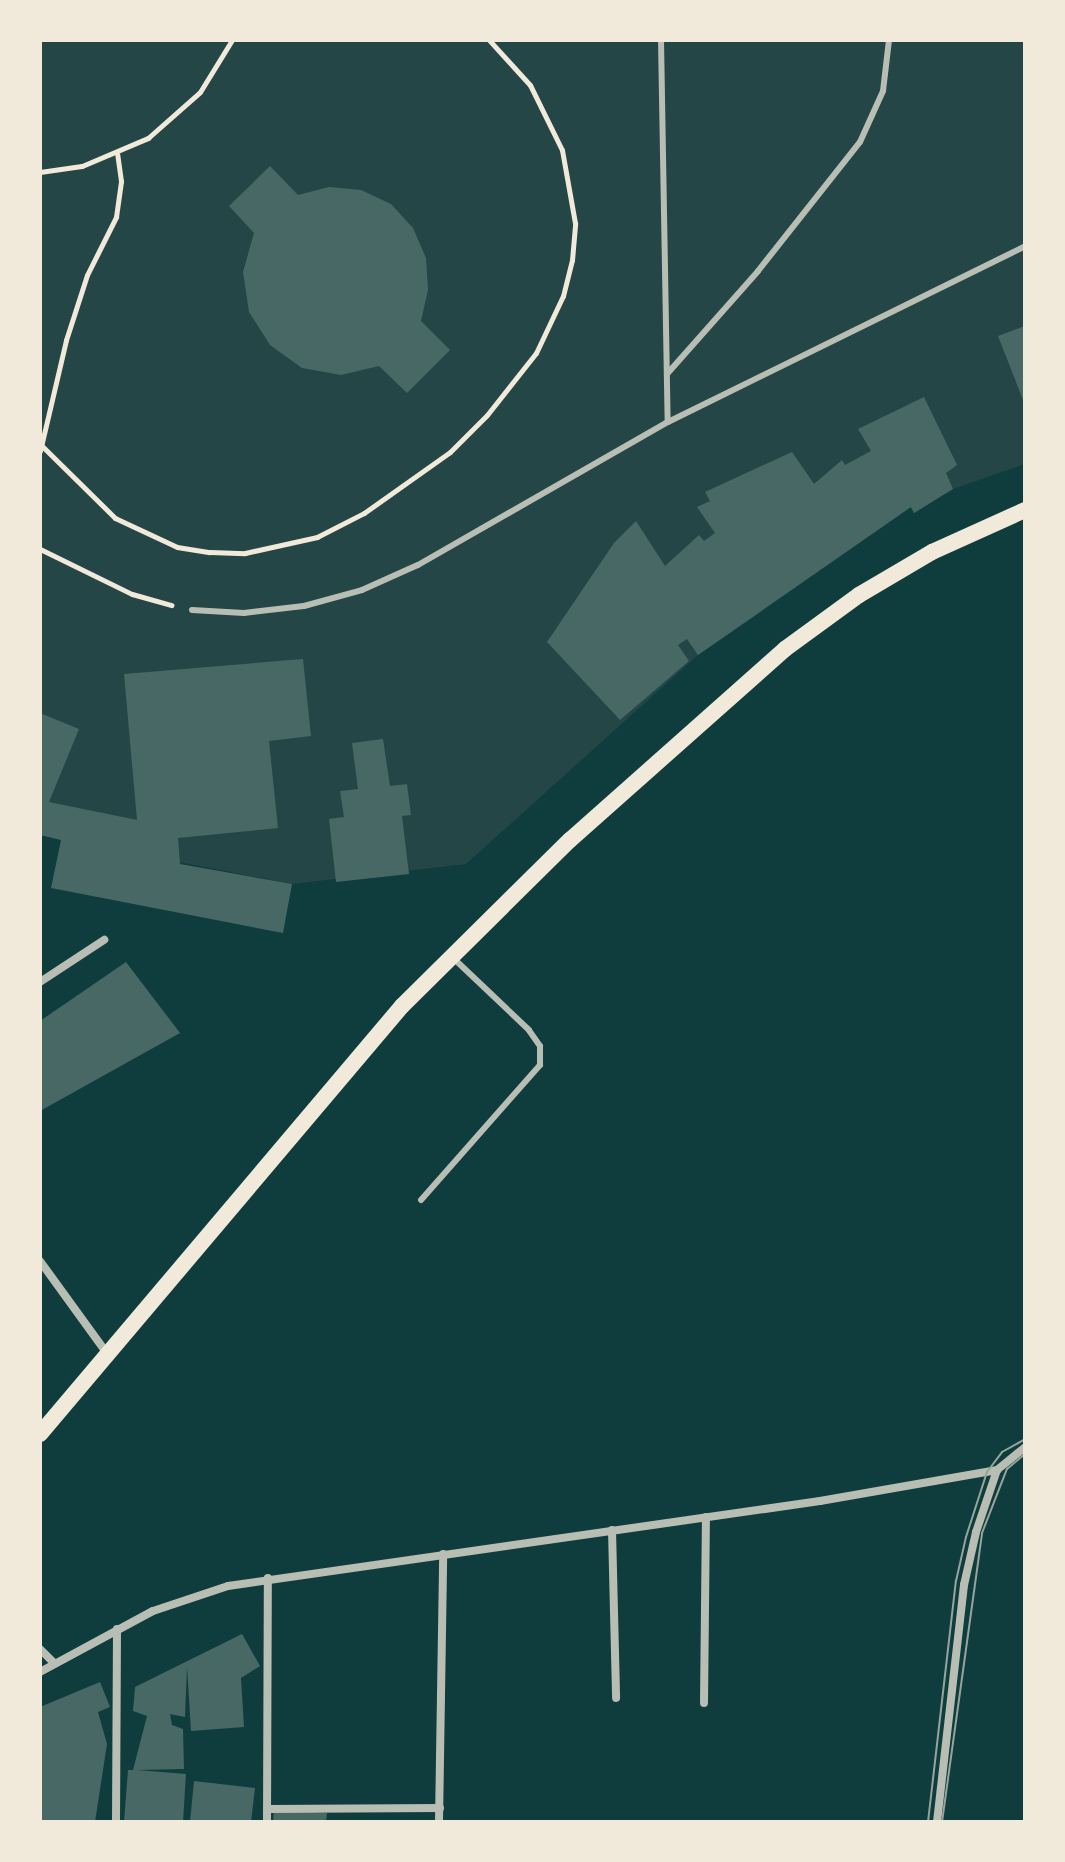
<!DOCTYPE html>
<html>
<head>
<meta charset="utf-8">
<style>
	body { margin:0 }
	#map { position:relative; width:1065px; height:1862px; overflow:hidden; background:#0f3d3e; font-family:"Work Sans",sans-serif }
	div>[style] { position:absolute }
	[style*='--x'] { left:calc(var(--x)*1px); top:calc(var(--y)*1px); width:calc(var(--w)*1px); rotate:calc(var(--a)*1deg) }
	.green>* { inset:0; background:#244646 }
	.building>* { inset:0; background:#486865 }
	.path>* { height:5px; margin:-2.5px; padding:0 2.5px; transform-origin:2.5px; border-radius:2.5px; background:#f1e9da }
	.service>* { height:6px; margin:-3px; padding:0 3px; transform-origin:3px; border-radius:3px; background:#b8beb3 }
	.minor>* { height:8px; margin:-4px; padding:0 4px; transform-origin:4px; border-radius:4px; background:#b8beb3 }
	.secondary>* { height:16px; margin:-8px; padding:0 8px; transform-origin:8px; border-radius:8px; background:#f1e9da }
	.tram>* { height:2px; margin:-1px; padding:0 1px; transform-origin:1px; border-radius:1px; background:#97a49c }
	span { translate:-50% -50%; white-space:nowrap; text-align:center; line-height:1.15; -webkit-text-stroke:8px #f1e9da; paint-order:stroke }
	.frame { position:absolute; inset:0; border:42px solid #f1e9da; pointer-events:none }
</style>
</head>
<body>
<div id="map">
	<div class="green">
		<div style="clip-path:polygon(40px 40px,1025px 40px,1025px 464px,953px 489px,914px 513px,910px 507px,698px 655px,466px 864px,292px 884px,40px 835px)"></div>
	</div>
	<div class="building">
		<div style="clip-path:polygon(270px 166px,298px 195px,329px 187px,361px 190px,391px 204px,413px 228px,426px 258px,428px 290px,421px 321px,450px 350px,407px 393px,379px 366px,341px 375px,302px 368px,270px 345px,249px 312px,243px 272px,254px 233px,229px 206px)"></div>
		<div style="clip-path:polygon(1025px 326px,1025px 405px,998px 336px)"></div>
		<div style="clip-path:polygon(924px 397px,957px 465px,946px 473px,953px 489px,914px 513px,911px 507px,698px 655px,687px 639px,678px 645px,689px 661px,620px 720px,547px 642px,614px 543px,636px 521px,665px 566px,699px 535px,704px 541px,715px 533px,697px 507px,710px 501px,705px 492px,792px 452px,814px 484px,842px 460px,845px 465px,871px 451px,858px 429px)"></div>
		<div style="clip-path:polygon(303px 659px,311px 736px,269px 741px,278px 828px,178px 838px,180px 864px,292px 884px,283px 933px,51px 888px,61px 840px,40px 835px,40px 713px,79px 729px,49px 802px,137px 820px,124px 674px)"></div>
		<div style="clip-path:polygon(383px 739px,390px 786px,407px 784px,411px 815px,402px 816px,409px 874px,336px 882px,329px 819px,344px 817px,340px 791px,358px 789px,352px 743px)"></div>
		<div style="clip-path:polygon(126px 962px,180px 1033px,40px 1111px,40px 1021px)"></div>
		<div style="clip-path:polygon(242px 1634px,260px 1666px,241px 1678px,244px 1727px,191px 1731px,187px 1667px,185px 1717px,170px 1714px,172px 1725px,183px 1729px,184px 1769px,137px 1770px,186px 1774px,183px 1822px,124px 1822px,128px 1770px,133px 1770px,147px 1716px,133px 1711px,135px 1687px)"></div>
		<div style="clip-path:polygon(100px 1682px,110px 1707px,98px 1712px,107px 1744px,95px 1822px,40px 1822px,40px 1707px)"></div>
		<div style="clip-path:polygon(194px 1781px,255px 1788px,251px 1822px,190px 1822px)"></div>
		<div style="clip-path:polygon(274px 1810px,327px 1813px,326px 1822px,273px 1822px)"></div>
	</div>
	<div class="path">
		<div style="--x:40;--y:172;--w:42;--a:-8.1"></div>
		<div style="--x:82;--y:166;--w:72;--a:-23"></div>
		<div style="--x:148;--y:138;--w:69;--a:-41.5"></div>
		<div style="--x:200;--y:92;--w:61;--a:-58.4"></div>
		<div style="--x:40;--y:444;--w:105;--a:44.6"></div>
		<div style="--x:115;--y:518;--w:68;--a:25.1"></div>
		<div style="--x:177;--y:547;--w:33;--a:9"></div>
		<div style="--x:210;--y:552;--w:35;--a:2"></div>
		<div style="--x:245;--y:553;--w:74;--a:-12.5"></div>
		<div style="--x:317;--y:537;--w:53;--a:-27.1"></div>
		<div style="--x:364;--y:513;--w:105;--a:-35.3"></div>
		<div style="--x:450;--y:452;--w:52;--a:-45"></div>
		<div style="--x:487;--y:415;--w:79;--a:-51.7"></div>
		<div style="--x:536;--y:353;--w:63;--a:-64.7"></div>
		<div style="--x:563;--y:296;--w:37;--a:-76"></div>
		<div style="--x:572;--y:260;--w:37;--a:-85"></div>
		<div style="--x:575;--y:223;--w:74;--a:-100.1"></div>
		<div style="--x:562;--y:150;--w:72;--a:-116.2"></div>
		<div style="--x:530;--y:85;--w:61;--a:-132.3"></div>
		<div style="--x:40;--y:451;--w:114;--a:-76.8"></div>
		<div style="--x:66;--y:340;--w:68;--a:-72.1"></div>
		<div style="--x:87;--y:275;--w:65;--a:-63.4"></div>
		<div style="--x:116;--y:217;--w:36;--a:-82"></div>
		<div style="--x:121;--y:181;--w:27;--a:-98"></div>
		<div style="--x:40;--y:549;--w:102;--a:26.1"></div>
		<div style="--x:132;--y:594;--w:41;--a:15.8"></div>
	</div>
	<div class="service">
		<div style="--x:661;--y:40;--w:382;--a:89"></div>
		<div style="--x:667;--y:374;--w:137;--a:-48.5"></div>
		<div style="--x:758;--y:271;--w:164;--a:-51.7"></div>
		<div style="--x:860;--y:142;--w:56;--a:-65.7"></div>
		<div style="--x:883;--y:91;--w:51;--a:-83.3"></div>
		<div style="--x:192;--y:610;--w:52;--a:3.3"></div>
		<div style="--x:244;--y:613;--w:60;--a:-6.7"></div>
		<div style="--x:304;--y:606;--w:60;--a:-15.4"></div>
		<div style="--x:362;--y:590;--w:61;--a:-24.1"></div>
		<div style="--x:418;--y:565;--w:288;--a:-29.8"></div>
		<div style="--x:668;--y:422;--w:398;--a:-26.2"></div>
		<div style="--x:421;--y:1200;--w:180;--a:-48.6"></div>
		<div style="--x:540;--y:1065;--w:19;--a:-90"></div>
		<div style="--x:540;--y:1046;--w:19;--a:-125"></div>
		<div style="--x:529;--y:1030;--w:106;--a:-136.5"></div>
	</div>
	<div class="minor">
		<div style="--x:40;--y:982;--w:77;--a:-33.3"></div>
		<div style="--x:40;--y:1261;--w:116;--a:54.1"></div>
		<div style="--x:612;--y:1530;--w:168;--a:88.6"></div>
		<div style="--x:40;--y:1649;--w:20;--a:45"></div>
		<div style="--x:40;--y:1672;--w:128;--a:-28.4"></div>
		<div style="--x:153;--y:1611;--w:79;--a:-18.4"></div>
		<div style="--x:228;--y:1586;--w:598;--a:-8.17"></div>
		<div style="--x:820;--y:1501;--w:180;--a:-9.9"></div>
		<div style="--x:704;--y:1703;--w:186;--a:-89.4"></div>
		<div style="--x:267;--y:1809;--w:173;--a:-0.3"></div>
		<div style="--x:116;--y:1822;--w:193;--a:-89.7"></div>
		<div style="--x:267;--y:1822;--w:244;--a:-89.8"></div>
		<div style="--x:439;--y:1822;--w:268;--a:-89.1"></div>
		<div style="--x:937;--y:1822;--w:239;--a:-83.5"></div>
		<div style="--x:964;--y:1585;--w:54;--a:-77.2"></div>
		<div style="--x:976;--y:1532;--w:65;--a:-71.3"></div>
		<div style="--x:997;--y:1470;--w:36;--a:-39"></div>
	</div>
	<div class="secondary">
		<div style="--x:40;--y:1434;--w:561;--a:-49.78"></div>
		<div style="--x:402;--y:1006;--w:236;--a:-44.7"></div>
		<div style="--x:570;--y:840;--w:288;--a:-41.6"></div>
		<div style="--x:785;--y:649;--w:92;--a:-36.1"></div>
		<div style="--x:859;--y:595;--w:85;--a:-30.5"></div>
		<div style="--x:932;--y:552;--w:102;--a:-24.3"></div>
	</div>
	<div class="tram">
		<div style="--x:928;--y:1822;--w:243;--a:-83.4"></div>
		<div style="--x:956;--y:1581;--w:45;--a:-77.2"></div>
		<div style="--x:966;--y:1537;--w:68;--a:-72.1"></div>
		<div style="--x:987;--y:1472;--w:25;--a:-53"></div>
		<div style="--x:1002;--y:1452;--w:26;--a:-29"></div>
		<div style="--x:942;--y:1822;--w:292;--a:-82.1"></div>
		<div style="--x:982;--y:1533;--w:69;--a:-68.7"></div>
		<div style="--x:1007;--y:1469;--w:23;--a:-40"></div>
	</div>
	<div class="frame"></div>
</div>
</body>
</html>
